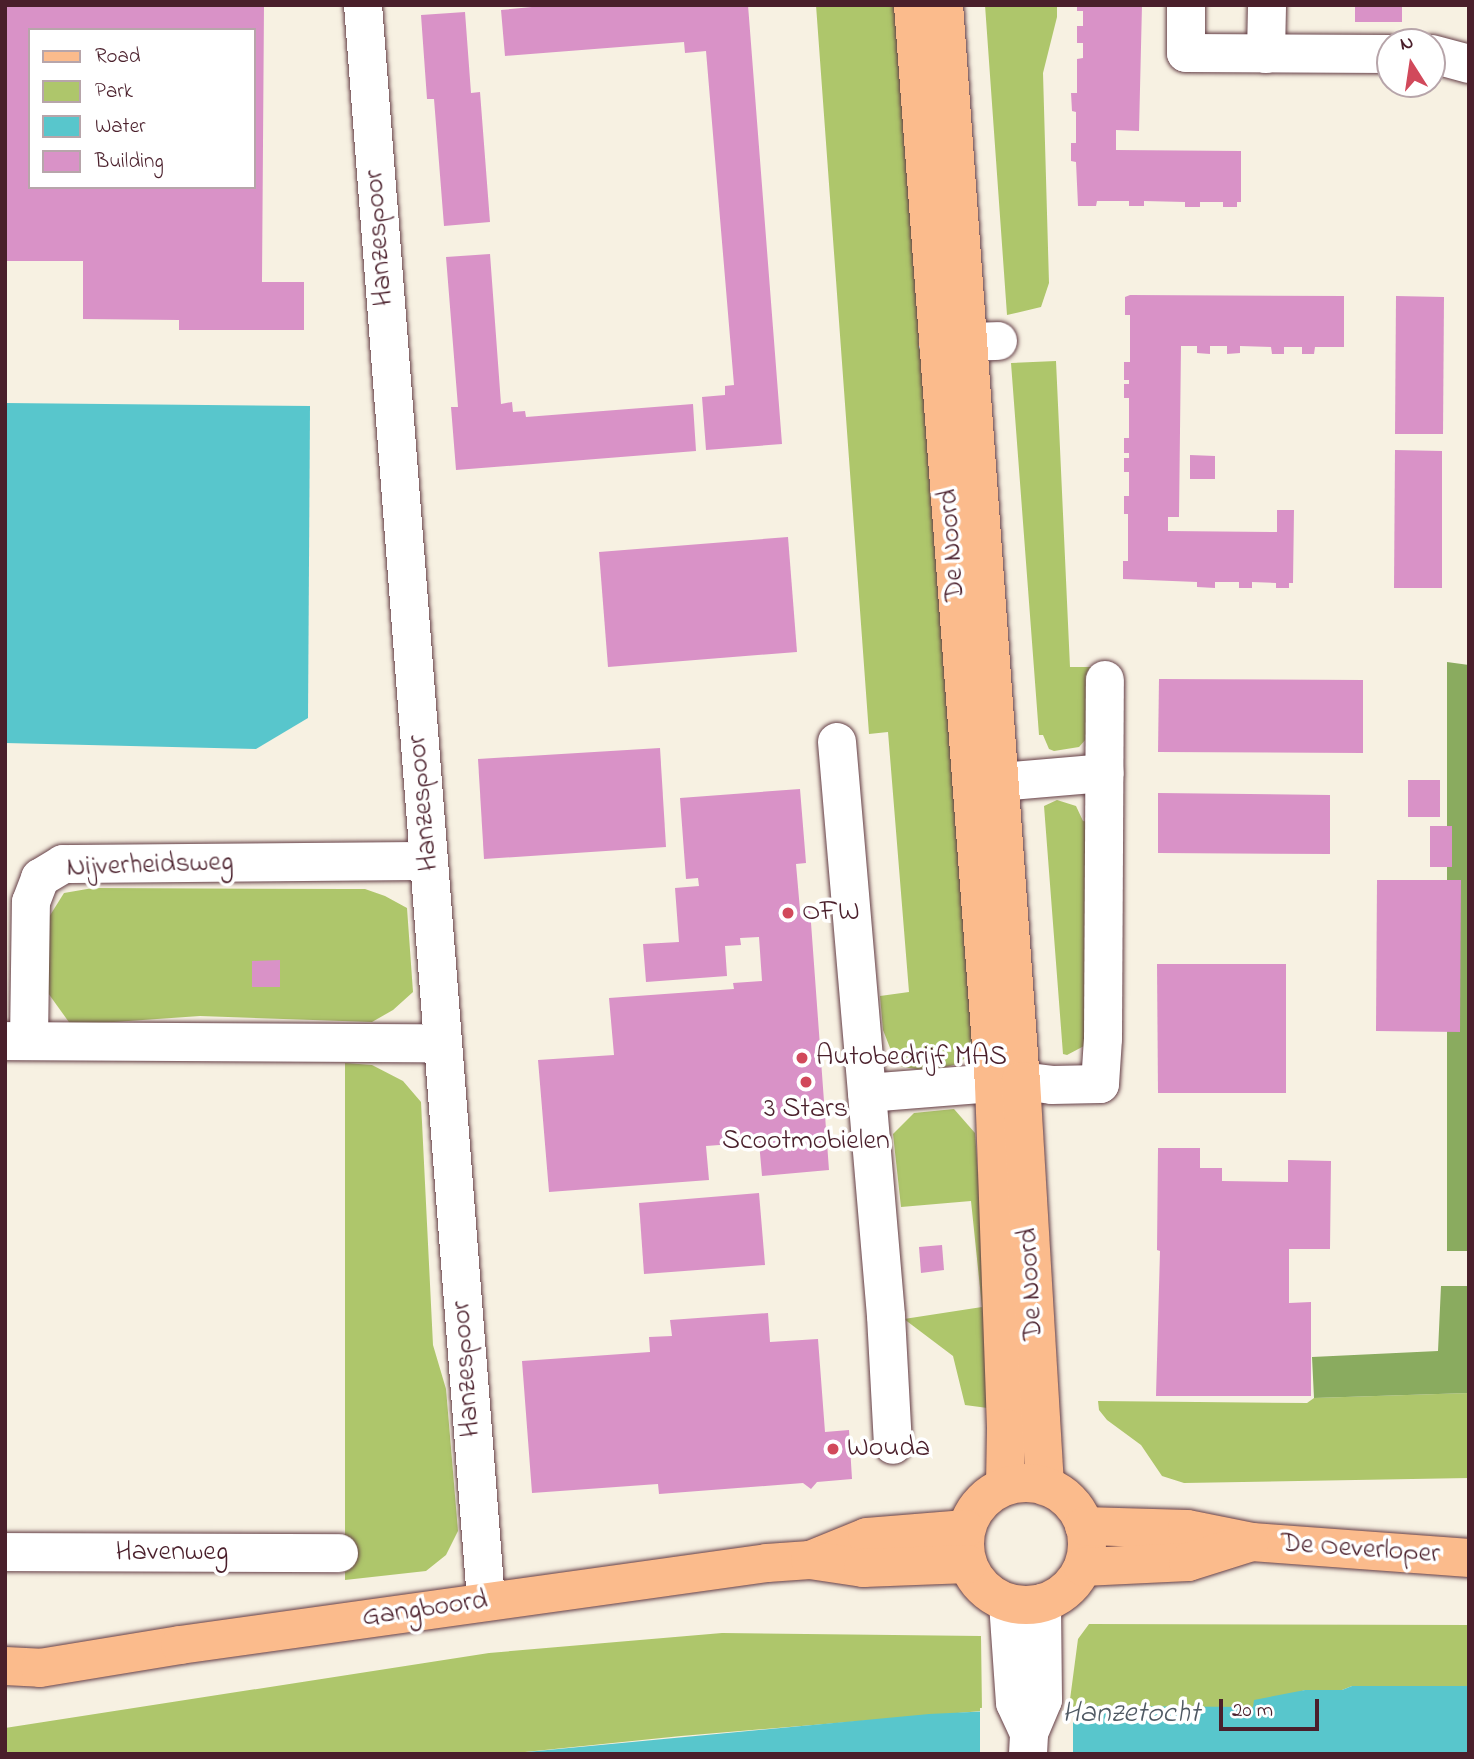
<!DOCTYPE html>
<html>
<head>
<meta charset="utf-8">
<style>
	body { margin:0 }
	#map { position:relative; width:1474px; height:1759px; overflow:hidden; background:#f7f1e2; font-family:"Indie Flower",sans-serif }
	div>[style] { position:absolute }
	[style*='--x'] { left:calc(var(--x)*1px); top:calc(var(--y)*1px); width:calc(var(--w)*1px); rotate:calc(var(--a)*1deg) }
	.green>* { inset:0; background:#aec66b }
	.forest>* { inset:0; background:#8aab5f }
	.water>* { inset:0; background:#58c6cc }
	.pier>* { inset:0; background:#f7f1e2 }
	.building>* { inset:0; background:#d992c7 }
	.roads { filter:drop-shadow(0 0 2px #643e46) drop-shadow(0 0 2px #643e46) }
	.minor>* { height:38px; margin:-19px; padding:0 19px; transform-origin:19px; border-radius:19px; background:#fff }
	.major>* { height:38px; margin:-19px; padding:0 19px; transform-origin:19px; border-radius:19px; background:#fbbb8c }
	.major>.ring { margin:-19px; padding:0; box-sizing:content-box; background:none; border:38px solid #fbbb8c; border-radius:50% }
	.dots>* { width:19px; height:19px; translate:-50% -50%; box-sizing:border-box; border:4px solid #fff; border-radius:50% }
	span { translate:-50% -50%; white-space:nowrap; text-align:center; line-height:1.15; -webkit-text-stroke:7px #fff; paint-order:stroke }
	.street-label { font-size:28px; color:#4a1f2b }
	.poi-label { font-size:28px; color:#4a1f2b }
	.left { translate:0 -50%; text-align:left }
	.water-label { font-size:30px; color:#4f5963; font-style:italic }
	.frame { position:absolute; inset:0; border:7px solid #4a1f2b; pointer-events:none }
	.legend { position:absolute; left:28px; top:28px; width:228px; height:161px; box-sizing:border-box; background:#fff; border:2px solid #b7a5aa; margin:0; padding:9px 12px; list-style:none; font-size:21px; color:#4a1f2b }
	.legend li { display:flex; align-items:center; gap:14px; height:35px }
	.legend b { width:35px; border:2px solid #b7a5aa }
	.north { position:absolute; left:1376px; top:28px; width:70px; height:70px; box-sizing:border-box; background:#fff; border:2px solid #b7a5aa; border-radius:50%; rotate:348deg; font-size:19px; font-weight:700; line-height:28px; text-align:center; color:#4a1f2b }
	.north::after { content:''; display:block; margin:auto; width:24px; height:32px; background:#d1495b; clip-path:polygon(50% 0,100% 100%,50% 72%,0 100%) }
	.scale { position:absolute; left:1219px; top:1699px; width:100px; height:32px; box-sizing:border-box; border:4px solid #4a1f2b; border-top:0; padding-left:9px; font-size:21px; line-height:24px; white-space:nowrap; color:#4a1f2b; -webkit-text-stroke:5px #fff; paint-order:stroke }
</style>
</head>
<body>
<div id="map">
	<div class="green">
		<div style="clip-path:polygon(816px 5px,901px 5px,930px 487px,976px 1052px,954px 1065px,930px 1071px,902px 1067px,892px 1053px,883px 1030px,880px 996px,909px 992px,888px 732px,869px 734px)"></div>
		<div style="clip-path:polygon(985px 5px,1057px 5px,1057px 17px,1043px 73px,1049px 283px,1041px 307px,1007px 315px)"></div>
		<div style="clip-path:polygon(1056px 361px,1070px 667px,1094px 667px,1087px 738px,1079px 747px,1054px 751px,1049px 749px,1043px 735px,1039px 735px,1011px 363px)"></div>
		<div style="clip-path:polygon(1057px 800px,1076px 806px,1083px 821px,1089px 822px,1084px 1046px,1067px 1055px,1063px 1054px,1044px 806px)"></div>
		<div style="clip-path:polygon(93px 888px,346px 889px,365px 889px,385px 896px,407px 908px,413px 992px,393px 1010px,372px 1022px,200px 1016px,71px 1025px,48px 993px,49px 917px,64px 893px)"></div>
		<div style="clip-path:polygon(345px 1063px,372px 1065px,403px 1081px,421px 1102px,433px 1345px,446px 1389px,458px 1531px,446px 1555px,426px 1571px,345px 1580px)"></div>
		<div style="clip-path:polygon(954px 1109px,975px 1133px,995px 1409px,965px 1405px,953px 1356px,904px 1319px,982px 1307px,971px 1201px,901px 1207px,893px 1134px,914px 1113px)"></div>
		<div style="clip-path:polygon(1469px 1393px,1469px 1478px,1184px 1483px,1162px 1476px,1141px 1445px,1107px 1420px,1099px 1410px,1098px 1401px,1307px 1403px,1314px 1398px)"></div>
		<div style="clip-path:polygon(1089px 1624px,1469px 1625px,1469px 1686px,1352px 1686px,1342px 1690px,1305px 1690px,1253px 1707px,1069px 1707px,1078px 1639px)"></div>
		<div style="clip-path:polygon(722px 1633px,981px 1636px,982px 1711px,681px 1736px,505px 1754px,5px 1754px,5px 1728px,489px 1653px)"></div>
	</div>
	<div class="forest">
		<div style="clip-path:polygon(1447px 662px,1469px 665px,1469px 1251px,1447px 1251px)"></div>
		<div style="clip-path:polygon(1441px 1286px,1469px 1286px,1469px 1393px,1314px 1398px,1312px 1357px,1438px 1351px)"></div>
	</div>
	<div class="water">
		<div style="clip-path:polygon(5px 403px,310px 406px,308px 718px,256px 749px,5px 743px)"></div>
		<div style="clip-path:polygon(1352px 1686px,1469px 1686px,1469px 1754px,505px 1754px,929px 1714px,1100px 1706px,1253px 1707px,1254px 1700px,1305px 1690px,1342px 1690px)"></div>
	</div>
	<div class="pier">
		<div style="clip-path:polygon(1073px 1703px,1073px 1754px,980px 1754px,980px 1708px)"></div>
	</div>
	<div class="building">
		<div style="clip-path:polygon(evenodd,5px 5px,264px 5px,262px 282px,304px 282px,304px 330px,179px 330px,179px 320px,83px 319px,83px 261px,5px 261px,5px 5px,30px 30px,254px 30px,254px 187px,30px 187px,30px 30px)"></div>
		<div style="clip-path:polygon(553px 5px,748px 5px,782px 444px,706px 450px,702px 397px,725px 395px,725px 386px,734px 385px,706px 51px,685px 53px,684px 42px,505px 56px,501px 10px)"></div>
		<div style="clip-path:polygon(1083px 5px,1142px 5px,1139px 131px,1116px 130px,1116px 150px,1241px 151px,1241px 202px,1237px 202px,1237px 207px,1223px 207px,1223px 202px,1200px 202px,1200px 207px,1185px 207px,1185px 202px,1144px 201px,1144px 206px,1129px 206px,1129px 201px,1097px 201px,1096px 206px,1078px 206px,1076px 162px,1071px 161px,1071px 143px,1076px 143px,1076px 112px,1072px 111px,1071px 93px,1077px 93px,1077px 59px,1083px 58px,1083px 43px,1077px 43px,1077px 26px,1083px 26px,1083px 11px,1077px 11px,1077px 7px)"></div>
		<div style="clip-path:polygon(1355px 5px,1402px 5px,1402px 22px,1355px 22px)"></div>
		<div style="clip-path:polygon(465px 12px,471px 93px,480px 92px,490px 222px,444px 226px,434px 99px,427px 99px,421px 15px)"></div>
		<div style="clip-path:polygon(490px 254px,501px 404px,512px 402px,513px 412px,525px 411px,526px 417px,693px 404px,696px 451px,456px 470px,451px 407px,458px 407px,446px 257px)"></div>
		<div style="clip-path:polygon(1130px 295px,1344px 296px,1344px 347px,1315px 347px,1314px 354px,1302px 354px,1302px 347px,1284px 347px,1284px 354px,1272px 354px,1271px 347px,1240px 346px,1240px 353px,1227px 354px,1227px 346px,1210px 346px,1210px 354px,1197px 353px,1197px 346px,1181px 346px,1179px 517px,1168px 517px,1168px 531px,1277px 532px,1277px 510px,1294px 510px,1293px 583px,1289px 583px,1289px 588px,1276px 588px,1276px 583px,1252px 582px,1252px 588px,1239px 588px,1239px 582px,1215px 582px,1215px 588px,1197px 587px,1197px 582px,1123px 579px,1123px 561px,1128px 561px,1128px 514px,1124px 514px,1124px 496px,1129px 496px,1129px 472px,1124px 472px,1124px 458px,1129px 458px,1129px 453px,1124px 453px,1124px 438px,1129px 438px,1129px 398px,1124px 398px,1124px 384px,1129px 384px,1129px 380px,1124px 380px,1124px 362px,1130px 362px,1130px 315px,1125px 315px,1125px 297px)"></div>
		<div style="clip-path:polygon(1396px 296px,1444px 297px,1443px 434px,1395px 434px)"></div>
		<div style="clip-path:polygon(1395px 450px,1442px 451px,1442px 588px,1394px 588px)"></div>
		<div style="clip-path:polygon(1190px 455px,1215px 456px,1215px 479px,1190px 479px)"></div>
		<div style="clip-path:polygon(788px 537px,797px 652px,608px 667px,599px 552px)"></div>
		<div style="clip-path:polygon(1159px 679px,1363px 680px,1363px 753px,1158px 752px)"></div>
		<div style="clip-path:polygon(660px 748px,666px 847px,484px 859px,478px 759px)"></div>
		<div style="clip-path:polygon(1408px 780px,1440px 780px,1440px 817px,1408px 817px)"></div>
		<div style="clip-path:polygon(800px 789px,806px 863px,796px 864px,800px 910px,810px 909px,829px 1170px,762px 1176px,759px 1142px,706px 1146px,709px 1180px,549px 1192px,538px 1060px,614px 1055px,609px 998px,734px 989px,733px 983px,762px 981px,759px 937px,740px 938px,741px 945px,725px 946px,727px 976px,646px 982px,643px 944px,679px 942px,675px 888px,699px 886px,698px 878px,686px 879px,680px 798px)"></div>
		<div style="clip-path:polygon(1158px 793px,1330px 795px,1330px 854px,1158px 853px)"></div>
		<div style="clip-path:polygon(1430px 826px,1452px 826px,1452px 867px,1430px 867px)"></div>
		<div style="clip-path:polygon(1377px 880px,1461px 880px,1460px 1032px,1376px 1031px)"></div>
		<div style="clip-path:polygon(280px 960px,280px 987px,252px 987px,252px 961px)"></div>
		<div style="clip-path:polygon(1157px 964px,1286px 964px,1286px 1093px,1158px 1093px)"></div>
		<div style="clip-path:polygon(1158px 1148px,1200px 1148px,1200px 1168px,1222px 1168px,1222px 1181px,1288px 1182px,1288px 1160px,1331px 1161px,1330px 1249px,1289px 1249px,1289px 1303px,1311px 1302px,1311px 1396px,1156px 1396px,1160px 1251px,1157px 1250px)"></div>
		<div style="clip-path:polygon(759px 1193px,765px 1265px,644px 1274px,639px 1203px)"></div>
		<div style="clip-path:polygon(942px 1245px,944px 1270px,921px 1273px,919px 1247px)"></div>
		<div style="clip-path:polygon(768px 1313px,770px 1342px,818px 1339px,825px 1432px,849px 1430px,852px 1479px,817px 1482px,811px 1489px,803px 1483px,659px 1494px,658px 1484px,532px 1493px,522px 1361px,650px 1352px,649px 1337px,672px 1336px,670px 1320px)"></div>
	</div>
	<div class="roads">
		<div class="minor">
			<div style="--x:363;--y:5;--w:1601;--a:85.59"></div>
			<div style="--x:1186;--y:5;--w:48;--a:90"></div>
			<div style="--x:1186;--y:53;--w:204;--a:0.3"></div>
			<div style="--x:1266;--y:54;--w:49;--a:-88.8"></div>
			<div style="--x:1432;--y:54;--w:38;--a:15"></div>
			<div style="--x:938;--y:343;--w:60;--a:-1.9"></div>
			<div style="--x:837;--y:742;--w:576;--a:85.12"></div>
			<div style="--x:886;--y:1316;--w:129;--a:86.9"></div>
			<div style="--x:1000;--y:782;--w:105;--a:-4.9"></div>
			<div style="--x:5;--y:1041;--w:437;--a:0.3"></div>
			<div style="--x:29;--y:1041;--w:139;--a:-89.2"></div>
			<div style="--x:31;--y:902;--w:26;--a:-69"></div>
			<div style="--x:40;--y:878;--w:27;--a:-31"></div>
			<div style="--x:63;--y:864;--w:366;--a:-0.5"></div>
			<div style="--x:867;--y:1093;--w:154;--a:-4.5"></div>
			<div style="--x:1021;--y:1081;--w:31;--a:7"></div>
			<div style="--x:1052;--y:1085;--w:48;--a:-1.2"></div>
			<div style="--x:1100;--y:1084;--w:45;--a:-86.2"></div>
			<div style="--x:1103;--y:1039;--w:359;--a:-89.7"></div>
			<div style="--x:5;--y:1552;--w:334;--a:0.2"></div>
			<div style="--x:1008;--y:1603;--w:100;--a:86"></div>
			<div style="--x:1015;--y:1703;--w:33;--a:65"></div>
			<div style="--x:1028;--y:1754;--w:21;--a:-87"></div>
			<div style="--x:1029;--y:1733;--w:36;--a:-67"></div>
			<div style="--x:1043;--y:1700;--w:97;--a:-90.6"></div>
		</div>
		<div class="major">
			<div style="--x:913;--y:5;--w:1082;--a:85.71"></div>
			<div style="--x:994;--y:1084;--w:344;--a:88"></div>
			<div style="--x:1006;--y:1428;--w:58;--a:91"></div>
			<div style="--x:944;--y:5;--w:1079;--a:85.91"></div>
			<div style="--x:1021;--y:1081;--w:406;--a:86.6"></div>
			<div class="ring" style="left:965px;top:1483px;width:84px;height:84px"></div>
			<div style="--x:1084;--y:1526;--w:103;--a:1.7"></div>
			<div style="--x:1187;--y:1529;--w:66;--a:11.3"></div>
			<div style="--x:1252;--y:1542;--w:218;--a:4.2"></div>
			<div style="--x:810;--y:1560;--w:61;--a:-22"></div>
			<div style="--x:867;--y:1537;--w:99;--a:-4.6"></div>
			<div style="--x:1083;--y:1567;--w:105;--a:-2.7"></div>
			<div style="--x:1188;--y:1562;--w:64;--a:-17.3"></div>
			<div style="--x:5;--y:1666;--w:35;--a:3"></div>
			<div style="--x:40;--y:1668;--w:142;--a:-9.3"></div>
			<div style="--x:180;--y:1645;--w:593;--a:-7.95"></div>
			<div style="--x:767;--y:1563;--w:43;--a:-4"></div>
			<div style="--x:810;--y:1560;--w:54;--a:8.6"></div>
			<div style="--x:863;--y:1568;--w:105;--a:-2.2"></div>
		</div>
	</div>
	<div class="dots">
		<div style="left:788px;top:913px;background:#d1495b"></div>
		<div style="left:802px;top:1058px;background:#d1495b"></div>
		<div style="left:806px;top:1082px;background:#d1495b"></div>
		<div style="left:833px;top:1449px;background:#d1495b"></div>
	</div>
	<div class="street-label">
		<span style="left:380px;top:238px;rotate:-94deg">Hanzespoor</span>
		<span style="left:953px;top:545px;rotate:-94deg">De Noord</span>
		<span style="left:424px;top:803px;rotate:-95deg">Hanzespoor</span>
		<span style="left:150px;top:866px;rotate:-2deg">Nijverheidsweg</span>
		<span style="left:1032px;top:1284px;rotate:-93deg">De Noord</span>
		<span style="left:467px;top:1369px;rotate:-94deg">Hanzespoor</span>
		<span style="left:1360px;top:1550px;rotate:4deg">De Oeverloper</span>
		<span style="left:172px;top:1553px">Havenweg</span>
		<span style="left:425px;top:1610px;rotate:-8deg">Gangboord</span>
	</div>
	<div class="poi-label">
		<span class="left" style="left:802px;top:913px">OFW</span>
		<span class="left" style="left:816px;top:1058px">Autobedrijf MAS</span>
		<span style="left:806px;top:1126px">3 Stars<br>Scootmobielen</span>
		<span class="left" style="left:847px;top:1449px">Wouda</span>
	</div>
	<div class="water-label">
		<span style="left:1131px;top:1714px">Hanzetocht</span>
	</div>
	<div class="frame"></div>
	<ul class="legend">
	<li><b style="height:9px;background:#fbbb8c"></b>Road</li>
	<li><b style="height:19px;background:#aec66b"></b>Park</li>
	<li><b style="height:19px;background:#58c6cc"></b>Water</li>
	<li><b style="height:19px;background:#d992c7"></b>Building</li>
	</ul>
	<div class="north">N</div>
	<div class="scale">20 m</div>
</div>
</body>
</html>
